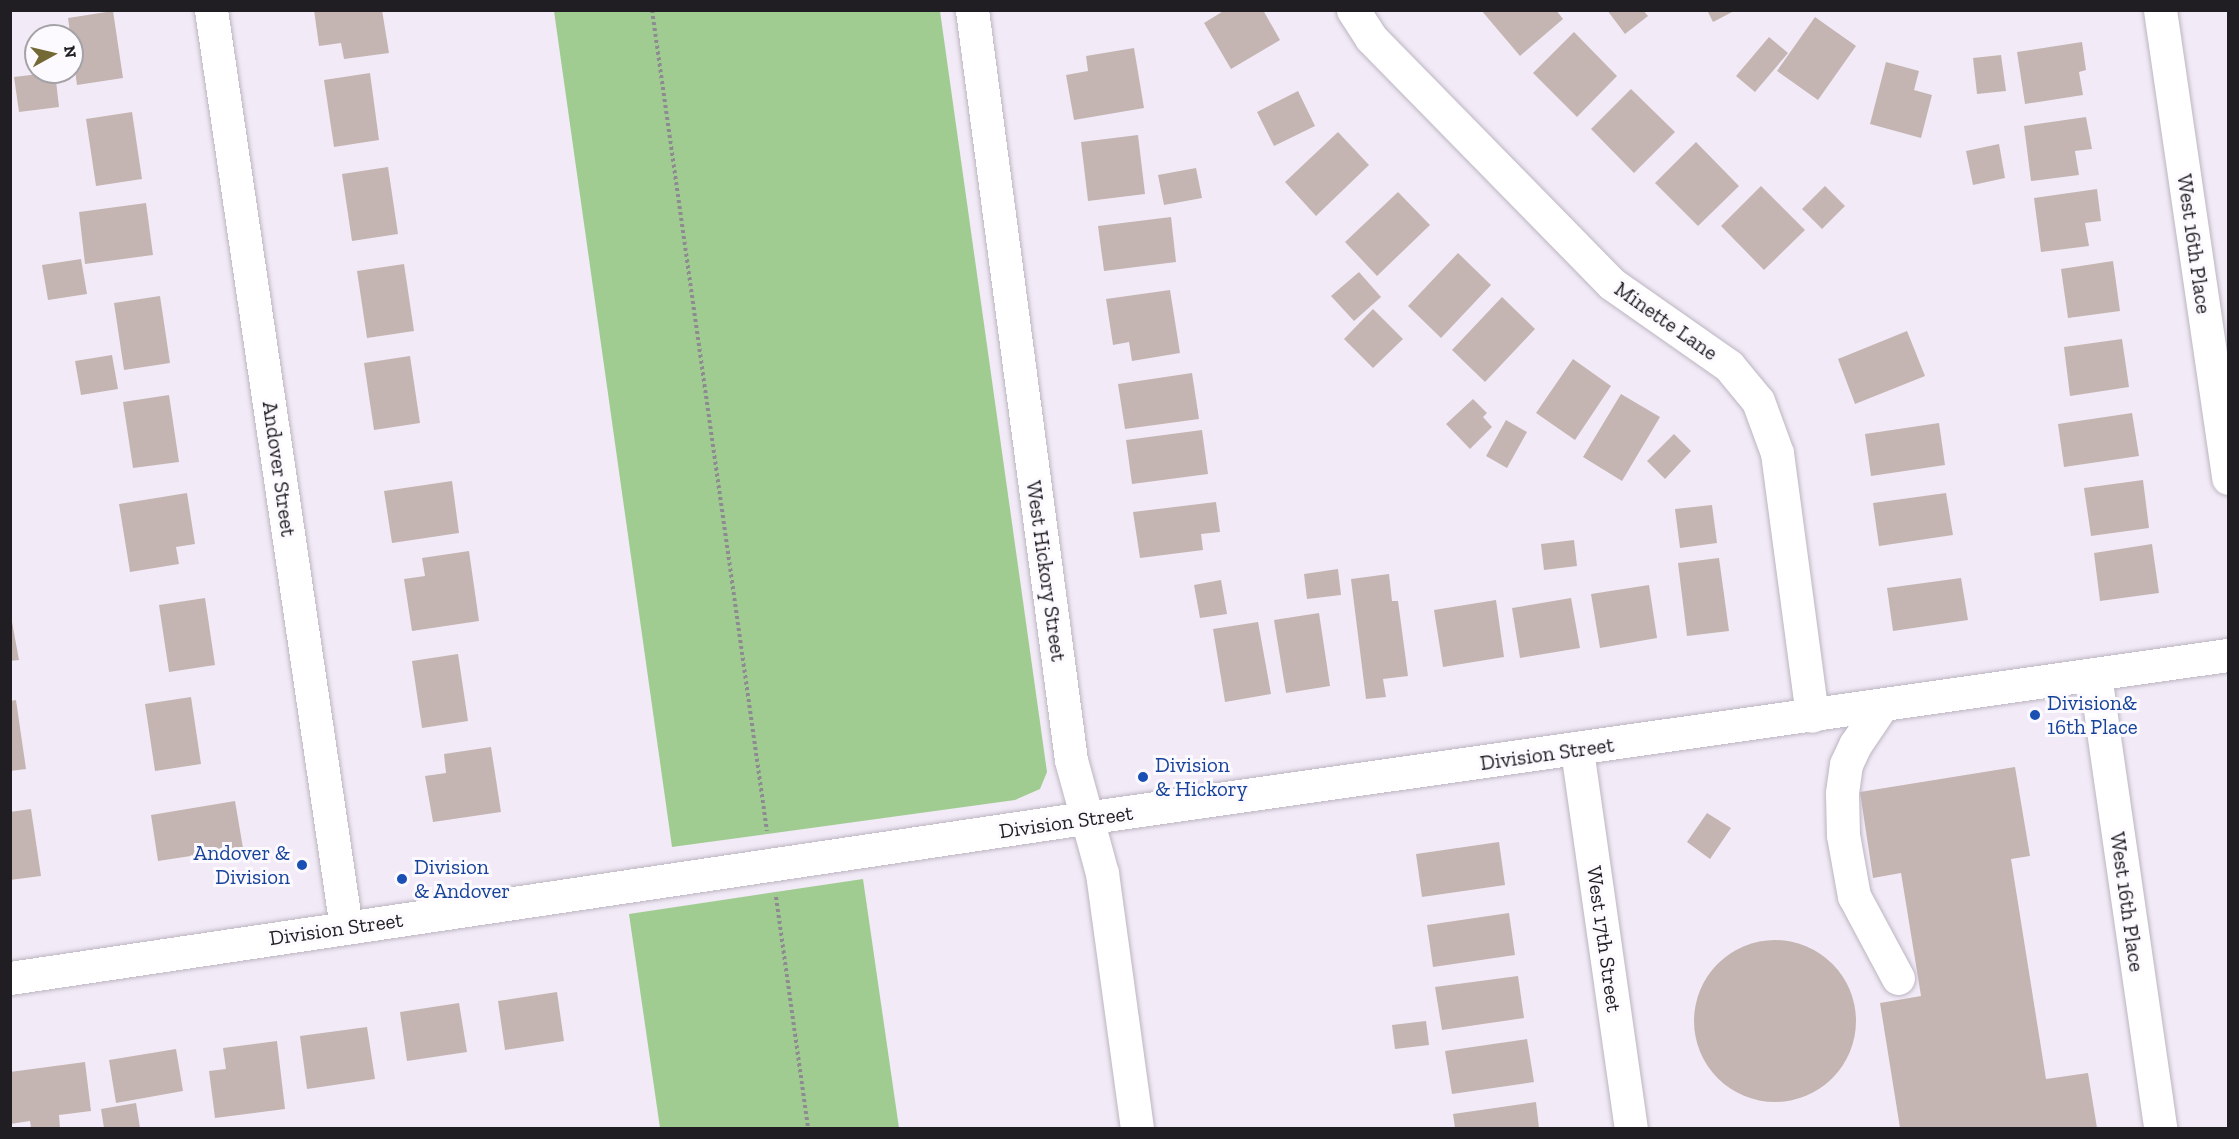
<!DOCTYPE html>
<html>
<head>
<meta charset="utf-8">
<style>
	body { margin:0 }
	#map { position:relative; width:2239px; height:1139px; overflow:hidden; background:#f2ebf7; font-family:"Zilla Slab",serif }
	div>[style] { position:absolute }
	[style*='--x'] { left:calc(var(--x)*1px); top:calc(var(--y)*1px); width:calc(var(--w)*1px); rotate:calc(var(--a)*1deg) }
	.green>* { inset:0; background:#a0cc92 }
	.building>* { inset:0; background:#c4b5b2 }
	.round { border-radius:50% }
	.path>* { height:4px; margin-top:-2px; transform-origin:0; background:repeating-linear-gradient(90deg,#8e8a92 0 3px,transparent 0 6px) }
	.roads { filter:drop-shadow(0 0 2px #bcb5c1) drop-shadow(0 0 2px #bcb5c1) }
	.minor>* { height:33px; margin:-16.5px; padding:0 16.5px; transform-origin:16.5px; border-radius:16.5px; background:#fff }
	.dots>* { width:16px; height:16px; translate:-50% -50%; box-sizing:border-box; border:3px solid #fdfaff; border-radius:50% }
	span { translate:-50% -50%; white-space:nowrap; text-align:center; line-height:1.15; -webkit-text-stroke:6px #fdfaff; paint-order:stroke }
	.street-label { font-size:21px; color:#201e22 }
	.transit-label { font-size:21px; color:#164399 }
	.left { translate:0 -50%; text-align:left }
	.right { translate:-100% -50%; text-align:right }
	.frame { position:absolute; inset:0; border:12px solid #201e22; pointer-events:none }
	.north { position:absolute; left:24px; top:24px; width:60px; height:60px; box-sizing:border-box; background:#fdfaff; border:2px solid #a5a2a7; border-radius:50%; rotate:82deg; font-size:16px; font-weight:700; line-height:24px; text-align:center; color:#201e22 }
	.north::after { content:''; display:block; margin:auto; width:21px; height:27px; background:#736935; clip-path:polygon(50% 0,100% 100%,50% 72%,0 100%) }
</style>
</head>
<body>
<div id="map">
	<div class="green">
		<div style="clip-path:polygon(554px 11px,940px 11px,1047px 772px,1040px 789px,1015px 800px,672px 847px)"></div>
		<div style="clip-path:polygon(863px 879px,899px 1128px,660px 1128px,629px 914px)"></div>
	</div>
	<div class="building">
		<div style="clip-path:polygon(314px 10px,382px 10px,389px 53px,344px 59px,341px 43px,319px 46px)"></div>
		<div style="clip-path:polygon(1225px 10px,1263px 10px,1280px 40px,1231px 69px,1204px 23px)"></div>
		<div style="clip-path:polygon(1481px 10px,1556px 10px,1563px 19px,1520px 56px)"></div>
		<div style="clip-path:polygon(1607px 10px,1643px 10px,1648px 16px,1625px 34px)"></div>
		<div style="clip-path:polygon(1707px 10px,1736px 10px,1713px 22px)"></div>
		<div style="clip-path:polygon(113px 11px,123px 78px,77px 85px,68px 18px)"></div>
		<div style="clip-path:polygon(1815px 17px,1856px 46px,1818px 100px,1777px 71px)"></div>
		<div style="clip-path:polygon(1574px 32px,1617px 76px,1577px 117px,1533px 73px)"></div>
		<div style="clip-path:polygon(1769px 37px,1788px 53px,1755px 92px,1736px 76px)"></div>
		<div style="clip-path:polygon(2082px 42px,2086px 70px,2079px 72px,2083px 95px,2025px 104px,2017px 52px)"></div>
		<div style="clip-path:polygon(1134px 48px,1144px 108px,1074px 120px,1066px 75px,1088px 71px,1086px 56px)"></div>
		<div style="clip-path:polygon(2001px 55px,2006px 91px,1977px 94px,1973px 58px)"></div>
		<div style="clip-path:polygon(1886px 62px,1919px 71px,1914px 90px,1932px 95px,1921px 138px,1870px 124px)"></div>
		<div style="clip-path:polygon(55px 72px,59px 107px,19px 112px,14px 77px)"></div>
		<div style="clip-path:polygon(370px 73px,379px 140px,334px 147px,324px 80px)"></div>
		<div style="clip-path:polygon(1631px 89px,1675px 132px,1634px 173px,1591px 129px)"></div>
		<div style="clip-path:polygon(1298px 91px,1315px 126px,1274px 146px,1257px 112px)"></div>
		<div style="clip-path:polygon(132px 112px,142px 179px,96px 186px,86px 119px)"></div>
		<div style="clip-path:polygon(2086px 117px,2092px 149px,2075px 151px,2079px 175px,2031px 181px,2024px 126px)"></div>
		<div style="clip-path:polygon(1338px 132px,1369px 165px,1316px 216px,1285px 182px)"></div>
		<div style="clip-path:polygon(1138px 135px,1145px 194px,1088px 201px,1081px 142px)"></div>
		<div style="clip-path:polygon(1696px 142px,1739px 186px,1698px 226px,1655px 183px)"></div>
		<div style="clip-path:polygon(1999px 144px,2005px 178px,1973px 185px,1966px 151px)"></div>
		<div style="clip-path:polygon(388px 167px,398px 234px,352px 241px,342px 174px)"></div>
		<div style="clip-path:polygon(1196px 168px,1202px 198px,1164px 205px,1158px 175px)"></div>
		<div style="clip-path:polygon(1761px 186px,1805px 230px,1764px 270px,1721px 226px)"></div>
		<div style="clip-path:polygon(1825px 186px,1845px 206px,1822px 229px,1802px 209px)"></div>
		<div style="clip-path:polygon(2097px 189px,2101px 221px,2085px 223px,2089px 246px,2041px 252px,2034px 198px)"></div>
		<div style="clip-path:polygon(1398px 192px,1430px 225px,1377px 276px,1345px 242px)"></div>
		<div style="clip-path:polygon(146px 203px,153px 255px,85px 264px,79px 212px)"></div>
		<div style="clip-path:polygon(1171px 217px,1176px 262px,1104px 271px,1098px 226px)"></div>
		<div style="clip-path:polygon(1458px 253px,1491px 285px,1441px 338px,1408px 306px)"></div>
		<div style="clip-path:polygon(81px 259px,87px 294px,48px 300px,42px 265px)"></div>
		<div style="clip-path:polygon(2113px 261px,2120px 311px,2068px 318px,2061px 269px)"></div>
		<div style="clip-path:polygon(404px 264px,414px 331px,367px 338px,357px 271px)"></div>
		<div style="clip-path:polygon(1359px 272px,1381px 297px,1354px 321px,1331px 296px)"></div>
		<div style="clip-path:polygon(1170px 290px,1180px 353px,1132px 361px,1129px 342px,1113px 345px,1106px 299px)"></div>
		<div style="clip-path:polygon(160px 296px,170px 363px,124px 370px,114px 303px)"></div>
		<div style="clip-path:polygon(1502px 297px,1535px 329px,1485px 382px,1452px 350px)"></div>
		<div style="clip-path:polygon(1373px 309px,1403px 339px,1373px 368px,1344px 339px)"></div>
		<div style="clip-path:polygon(1907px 331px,1925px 376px,1855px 404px,1838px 359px)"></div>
		<div style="clip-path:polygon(2122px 339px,2129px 387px,2070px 396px,2064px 347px)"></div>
		<div style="clip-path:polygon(112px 355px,118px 389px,81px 395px,75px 361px)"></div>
		<div style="clip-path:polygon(410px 356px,420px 423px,374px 430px,364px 363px)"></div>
		<div style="clip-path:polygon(1573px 359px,1611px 386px,1575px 440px,1536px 413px)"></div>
		<div style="clip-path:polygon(1192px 373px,1199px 419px,1125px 429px,1118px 384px)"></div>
		<div style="clip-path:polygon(1621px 394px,1660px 417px,1622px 481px,1583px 457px)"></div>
		<div style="clip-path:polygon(169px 395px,179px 462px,133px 468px,123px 402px)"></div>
		<div style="clip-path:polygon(1473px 399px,1487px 413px,1483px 417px,1492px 427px,1470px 449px,1446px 424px)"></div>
		<div style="clip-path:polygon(2132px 413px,2139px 456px,2064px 467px,2058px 424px)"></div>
		<div style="clip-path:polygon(1506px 420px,1527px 432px,1507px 468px,1486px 456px)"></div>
		<div style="clip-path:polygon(1939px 423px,1945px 465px,1871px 476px,1865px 434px)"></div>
		<div style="clip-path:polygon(1202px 430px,1208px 474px,1132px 484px,1126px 440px)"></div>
		<div style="clip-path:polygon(1674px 434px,1691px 451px,1665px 479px,1647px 461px)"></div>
		<div style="clip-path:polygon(2143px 480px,2149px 528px,2091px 536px,2084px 488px)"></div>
		<div style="clip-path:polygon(452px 481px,459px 533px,392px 543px,384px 491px)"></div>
		<div style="clip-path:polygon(187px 493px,195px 544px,176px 547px,179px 564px,130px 572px,119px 504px)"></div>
		<div style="clip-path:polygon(1946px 493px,1953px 535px,1879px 546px,1873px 503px)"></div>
		<div style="clip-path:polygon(1216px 502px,1220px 532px,1201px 534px,1203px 550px,1140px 558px,1133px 512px)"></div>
		<div style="clip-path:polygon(1712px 505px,1717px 543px,1680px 548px,1675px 509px)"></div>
		<div style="clip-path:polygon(1574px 540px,1577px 566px,1544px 570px,1541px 544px)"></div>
		<div style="clip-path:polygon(2152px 544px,2159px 593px,2100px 601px,2094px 553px)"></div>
		<div style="clip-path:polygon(469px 551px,479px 621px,412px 631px,404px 579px,425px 576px,422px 558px)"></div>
		<div style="clip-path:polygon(1719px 558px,1729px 631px,1687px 636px,1678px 563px)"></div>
		<div style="clip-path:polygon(1338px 569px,1341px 595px,1307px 599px,1304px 574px)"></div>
		<div style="clip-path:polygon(1389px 574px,1392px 601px,1398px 601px,1408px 676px,1383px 679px,1386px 697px,1366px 699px,1351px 579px)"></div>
		<div style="clip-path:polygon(1961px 578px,1968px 620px,1893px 631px,1887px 588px)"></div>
		<div style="clip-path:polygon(1221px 580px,1227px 614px,1200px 618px,1194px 585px)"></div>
		<div style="clip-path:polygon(1649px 585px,1657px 638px,1600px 648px,1591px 594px)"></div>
		<div style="clip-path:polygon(205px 598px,215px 665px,169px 672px,159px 605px)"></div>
		<div style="clip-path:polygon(1571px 598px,1580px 648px,1520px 658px,1512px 608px)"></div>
		<div style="clip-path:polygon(1496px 600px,1504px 657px,1443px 667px,1434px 610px)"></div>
		<div style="clip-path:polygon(10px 611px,19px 660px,10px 661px)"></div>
		<div style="clip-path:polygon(1319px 613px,1330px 686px,1286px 693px,1274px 620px)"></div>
		<div style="clip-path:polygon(1258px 622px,1271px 694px,1225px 702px,1213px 629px)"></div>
		<div style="clip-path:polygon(458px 654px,468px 721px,422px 728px,412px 661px)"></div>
		<div style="clip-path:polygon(191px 697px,201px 764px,155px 771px,145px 704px)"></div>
		<div style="clip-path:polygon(16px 700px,26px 769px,10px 771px,10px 701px)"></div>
		<div style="clip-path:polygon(491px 747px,501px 812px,433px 822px,425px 776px,446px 773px,444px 754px)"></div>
		<div style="clip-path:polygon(2015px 767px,2030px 856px,2011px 859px,2046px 1079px,2088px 1073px,2097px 1128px,1900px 1128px,1880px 1003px,1921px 996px,1901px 873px,1873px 878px,1860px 792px)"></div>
		<div style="clip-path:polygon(235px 801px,243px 848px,158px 861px,151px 815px)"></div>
		<div style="clip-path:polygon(31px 809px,41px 876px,10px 880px,10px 812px)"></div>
		<div style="clip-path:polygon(1707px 813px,1731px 828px,1710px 859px,1687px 842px)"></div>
		<div style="clip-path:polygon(1499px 842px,1505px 885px,1422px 897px,1416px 854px)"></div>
		<div style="clip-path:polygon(1509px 913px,1515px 955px,1433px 967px,1427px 925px)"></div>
		<div class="round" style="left:1694px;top:940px;width:162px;height:162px"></div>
		<div style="clip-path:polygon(1518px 976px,1524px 1018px,1442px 1030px,1435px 987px)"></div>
		<div style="clip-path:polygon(557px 992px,564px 1041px,505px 1050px,498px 1001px)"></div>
		<div style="clip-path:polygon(459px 1003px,467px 1052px,407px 1061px,400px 1012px)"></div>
		<div style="clip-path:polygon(1426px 1021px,1429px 1045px,1395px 1049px,1392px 1025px)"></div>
		<div style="clip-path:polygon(367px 1027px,375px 1079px,307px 1089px,300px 1036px)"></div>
		<div style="clip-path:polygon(1527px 1039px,1534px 1082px,1452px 1094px,1445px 1051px)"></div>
		<div style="clip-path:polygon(277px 1041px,285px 1109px,215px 1118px,209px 1071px,226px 1069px,223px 1048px)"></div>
		<div style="clip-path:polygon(176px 1049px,183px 1091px,116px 1103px,109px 1060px)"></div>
		<div style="clip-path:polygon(85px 1062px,91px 1111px,59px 1115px,60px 1128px,31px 1128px,30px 1121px,10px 1124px,10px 1072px)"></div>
		<div style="clip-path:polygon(1536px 1102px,1539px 1128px,1455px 1128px,1453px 1114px)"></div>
		<div style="clip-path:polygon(136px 1103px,140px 1128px,104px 1128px,101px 1109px)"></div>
	</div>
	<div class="path">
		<div style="--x:652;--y:10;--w:829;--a:82.03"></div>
		<div style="--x:776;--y:897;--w:233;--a:82.1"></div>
	</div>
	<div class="roads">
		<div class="minor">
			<div style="--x:211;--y:10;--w:927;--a:81.63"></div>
			<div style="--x:972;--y:10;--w:757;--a:82.48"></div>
			<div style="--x:1071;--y:760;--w:117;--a:74.7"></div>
			<div style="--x:1102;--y:873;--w:257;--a:82.2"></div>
			<div style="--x:1353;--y:10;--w:33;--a:57"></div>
			<div style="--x:1371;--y:38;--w:344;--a:45.6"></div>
			<div style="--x:1612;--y:284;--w:143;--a:35"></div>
			<div style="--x:1729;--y:366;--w:45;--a:50.4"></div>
			<div style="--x:1758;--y:401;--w:55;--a:69.9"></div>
			<div style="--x:1777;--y:453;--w:265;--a:82.4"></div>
			<div style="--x:2160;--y:10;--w:473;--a:81.7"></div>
			<div style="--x:2095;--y:675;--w:458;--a:81.8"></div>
			<div style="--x:1882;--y:705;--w:48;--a:124"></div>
			<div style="--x:1855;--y:745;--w:21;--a:115"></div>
			<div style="--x:1846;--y:764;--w:30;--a:98"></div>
			<div style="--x:1842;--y:794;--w:41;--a:88.6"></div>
			<div style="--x:1843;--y:835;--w:62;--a:79.8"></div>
			<div style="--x:1854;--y:896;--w:93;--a:61.8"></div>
			<div style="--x:1577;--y:750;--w:382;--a:81.9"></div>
			<div style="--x:10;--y:978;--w:1087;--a:-8.47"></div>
			<div style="--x:1085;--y:818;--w:1155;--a:-8.12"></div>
		</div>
	</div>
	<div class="dots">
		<div style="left:2035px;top:715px;background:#1a4fb4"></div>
		<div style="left:1143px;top:777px;background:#1a4fb4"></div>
		<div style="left:302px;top:865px;background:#1a4fb4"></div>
		<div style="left:402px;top:879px;background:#1a4fb4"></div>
	</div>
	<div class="street-label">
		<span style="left:2194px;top:244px;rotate:82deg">West 16th Place</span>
		<span style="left:1666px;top:321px;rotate:35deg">Minette Lane</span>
		<span style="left:279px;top:469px;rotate:82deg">Andover Street</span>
		<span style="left:1046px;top:571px;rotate:82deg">West Hickory Street</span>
		<span style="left:1547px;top:754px;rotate:-8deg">Division Street</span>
		<span style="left:1066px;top:822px;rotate:-8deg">Division Street</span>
		<span style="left:2127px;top:902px;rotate:82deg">West 16th Place</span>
		<span style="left:336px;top:929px;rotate:-8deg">Division Street</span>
		<span style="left:1604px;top:939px;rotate:82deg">West 17th Street</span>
	</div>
	<div class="transit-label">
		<span class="left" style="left:2047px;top:715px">Division&amp;<br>16th Place</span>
		<span class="left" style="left:1155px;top:777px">Division<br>&amp; Hickory</span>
		<span class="right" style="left:290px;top:865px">Andover &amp;<br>Division</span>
		<span class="left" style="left:414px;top:879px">Division<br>&amp; Andover</span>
	</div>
	<div class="frame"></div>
	<div class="north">N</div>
</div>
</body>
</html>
